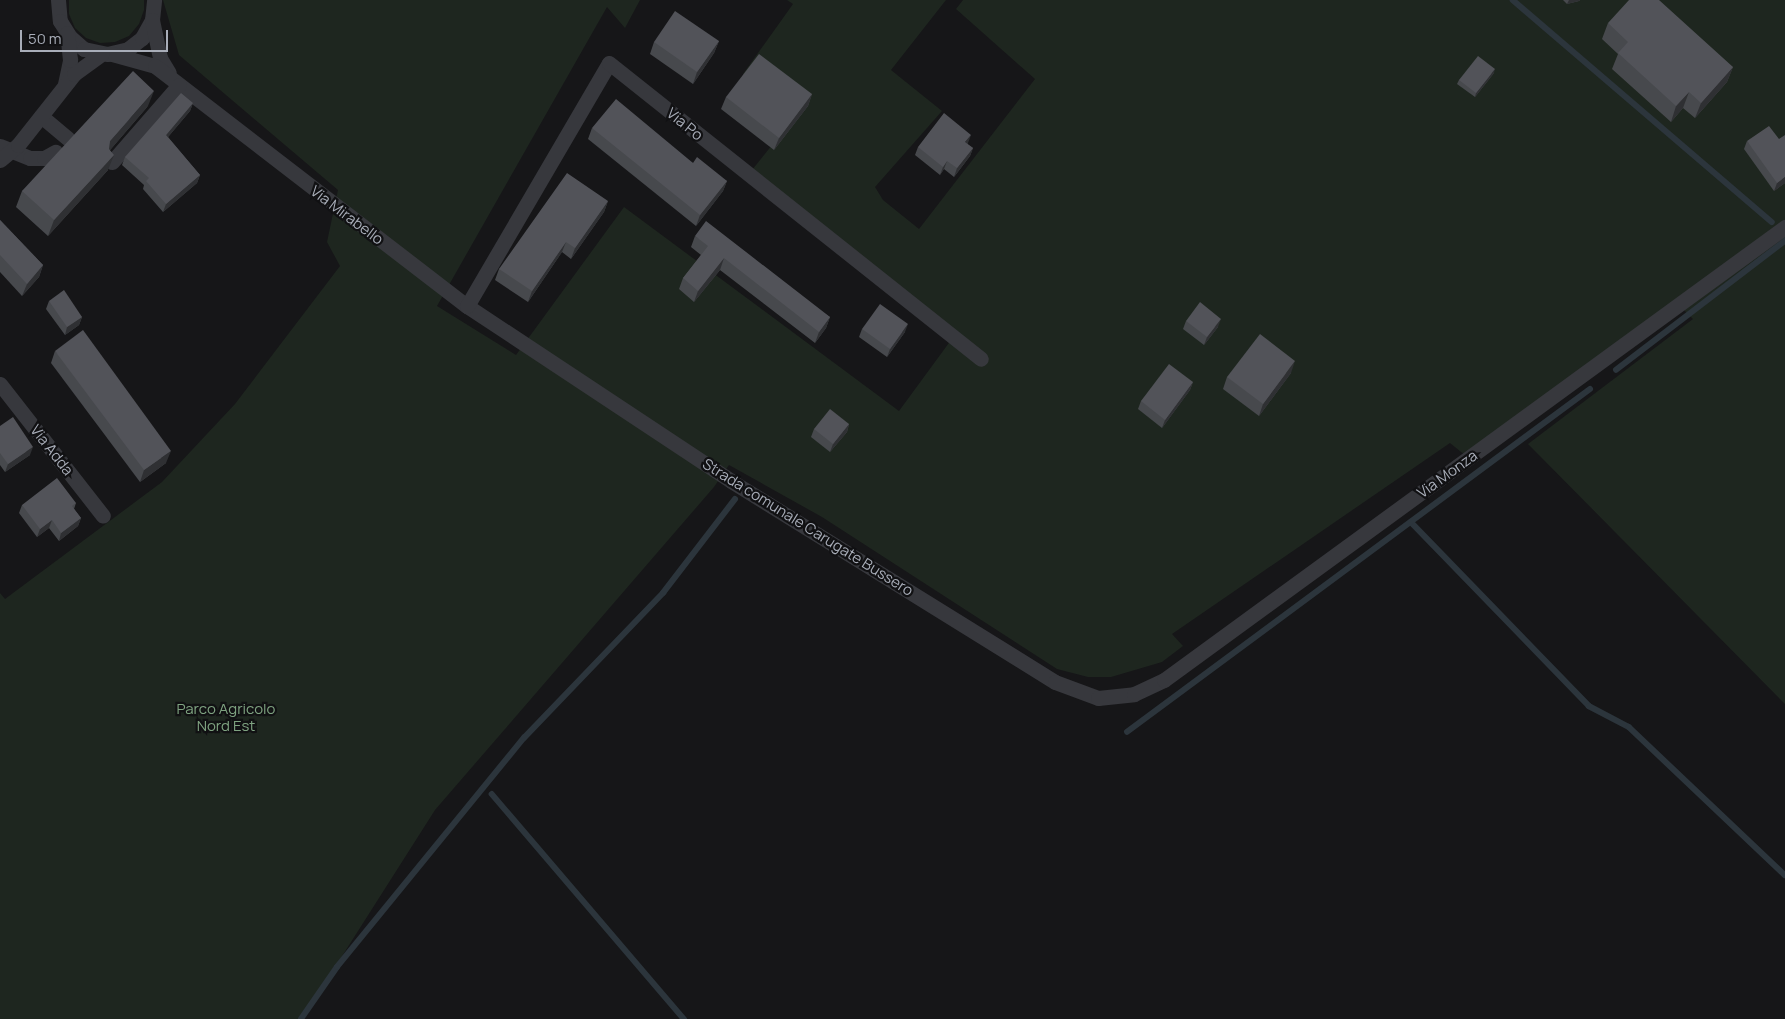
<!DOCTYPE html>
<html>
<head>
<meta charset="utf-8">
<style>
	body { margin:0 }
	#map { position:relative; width:1785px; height:1019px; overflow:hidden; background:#161618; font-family:Manrope,sans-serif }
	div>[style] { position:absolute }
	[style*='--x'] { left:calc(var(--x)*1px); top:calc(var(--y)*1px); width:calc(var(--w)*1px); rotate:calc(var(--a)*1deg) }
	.green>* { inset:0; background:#1e261f }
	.stream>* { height:5.5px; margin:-2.75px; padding:0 2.75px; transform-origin:2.75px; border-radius:2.75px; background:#2c353c }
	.street>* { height:15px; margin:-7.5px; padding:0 7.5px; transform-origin:7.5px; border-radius:7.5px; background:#37383d }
	.wall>* { inset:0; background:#47494d }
	.shaded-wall>* { inset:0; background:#2f3033 }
	.building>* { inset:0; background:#525359 }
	span { translate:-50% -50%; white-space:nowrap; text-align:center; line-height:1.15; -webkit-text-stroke:4.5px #111113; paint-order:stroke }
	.street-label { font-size:15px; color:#a8adb8 }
	.park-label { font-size:15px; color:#7fa381 }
	.scale { position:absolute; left:20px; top:30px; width:148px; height:22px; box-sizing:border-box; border:2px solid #a8adb8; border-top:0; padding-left:6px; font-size:15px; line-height:18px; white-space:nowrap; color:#a8adb8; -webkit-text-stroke:4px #111113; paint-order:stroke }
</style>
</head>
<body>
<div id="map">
	<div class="green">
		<div style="clip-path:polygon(69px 0,144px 0,144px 10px,139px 24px,129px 36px,115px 42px,100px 43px,86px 38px,75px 28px,69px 14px)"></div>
		<div style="clip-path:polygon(163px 0,640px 0,625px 28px,607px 7px,437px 306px,516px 355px,624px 207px,899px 411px,954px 336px,748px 175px,796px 115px,743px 74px,793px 4px,787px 0,946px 0,891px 70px,942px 111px,875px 187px,883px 200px,919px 229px,1035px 79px,956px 9px,963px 0,1785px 0,1785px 704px,1528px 444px,1693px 319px,1683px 309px,1466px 456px,1450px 443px,1172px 634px,1183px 646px,1162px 662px,1111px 677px,1088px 677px,1057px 669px,822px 517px,729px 465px,714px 487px,435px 810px,302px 1019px,0 1019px,0 593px,5px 599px,162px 482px,235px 404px,340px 266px,327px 242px,338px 190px,179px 55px)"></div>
	</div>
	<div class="stream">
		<div style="--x:1513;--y:0;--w:341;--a:40.6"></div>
		<div style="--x:1616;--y:370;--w:213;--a:-37.4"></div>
		<div style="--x:1411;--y:522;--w:256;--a:45.9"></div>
		<div style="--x:1589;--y:706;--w:45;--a:27.7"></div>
		<div style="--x:1629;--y:727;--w:215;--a:43.5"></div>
		<div style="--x:1127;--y:732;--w:576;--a:-36.53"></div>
		<div style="--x:492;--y:794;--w:296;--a:49.5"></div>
		<div style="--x:301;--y:1019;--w:63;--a:-55.3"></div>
		<div style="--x:337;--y:967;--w:296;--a:-50.8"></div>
		<div style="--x:524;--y:738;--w:201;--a:-46.2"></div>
		<div style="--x:663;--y:593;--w:118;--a:-52.5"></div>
	</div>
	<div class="street">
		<div style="--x:58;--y:0;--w:21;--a:85"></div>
		<div style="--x:60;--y:21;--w:19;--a:58"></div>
		<div style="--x:70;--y:37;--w:18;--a:41"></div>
		<div style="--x:84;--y:49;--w:24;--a:12"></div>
		<div style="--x:107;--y:54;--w:22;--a:-13"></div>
		<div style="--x:128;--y:49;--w:18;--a:-38"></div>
		<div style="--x:142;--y:38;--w:21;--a:-61"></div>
		<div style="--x:152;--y:20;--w:20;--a:-84"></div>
		<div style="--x:152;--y:20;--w:39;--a:78"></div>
		<div style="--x:160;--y:58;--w:17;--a:59"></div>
		<div style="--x:112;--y:54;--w:45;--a:15.6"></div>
		<div style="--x:155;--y:66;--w:394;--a:37.6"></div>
		<div style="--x:467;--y:306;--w:317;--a:33.5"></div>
		<div style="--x:731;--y:481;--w:381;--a:31.8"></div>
		<div style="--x:1055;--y:682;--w:46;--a:20.4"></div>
		<div style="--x:1098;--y:698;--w:36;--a:-6"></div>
		<div style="--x:1134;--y:694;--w:33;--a:-25"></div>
		<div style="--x:1164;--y:680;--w:769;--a:-36.11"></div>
		<div style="--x:65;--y:84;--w:25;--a:-78"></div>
		<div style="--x:70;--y:60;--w:27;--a:-96"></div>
		<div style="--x:41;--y:116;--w:35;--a:40"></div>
		<div style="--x:0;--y:146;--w:32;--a:22"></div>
		<div style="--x:30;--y:158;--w:14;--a:0"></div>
		<div style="--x:44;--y:158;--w:13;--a:-29"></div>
		<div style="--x:0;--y:160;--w:23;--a:-40"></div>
		<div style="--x:18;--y:145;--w:90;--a:-51.7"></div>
		<div style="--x:74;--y:74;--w:34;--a:-36"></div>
		<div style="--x:112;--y:162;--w:102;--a:-49"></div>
		<div style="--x:467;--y:306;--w:281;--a:-59.7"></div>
		<div style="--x:609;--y:63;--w:475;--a:38.5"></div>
		<div style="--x:0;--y:384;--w:167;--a:52"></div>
	</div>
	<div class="wall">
		<div style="clip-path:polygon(1563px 0,1580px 0,1579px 1px,1567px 4px)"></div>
		<div style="clip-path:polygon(1608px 23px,1733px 67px,1727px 82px,1695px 118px,1683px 108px,1671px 122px,1612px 69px,1618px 54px,1602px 39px)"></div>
		<div style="clip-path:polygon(719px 41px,714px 53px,693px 84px,650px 54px,654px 42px)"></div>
		<div style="clip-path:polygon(1494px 73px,1475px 97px,1457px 84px,1459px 80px)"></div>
		<div style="clip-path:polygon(812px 94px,808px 106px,774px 150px,721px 109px,726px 97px)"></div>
		<div style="clip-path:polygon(193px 103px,190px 111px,168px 137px,200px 175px,197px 183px,163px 212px,143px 189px,144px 185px,122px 165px,125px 157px)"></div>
		<div style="clip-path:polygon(148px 106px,110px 150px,108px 170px,48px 236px,16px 207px,22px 191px)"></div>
		<div style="clip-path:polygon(592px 128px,693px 163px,727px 181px,723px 191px,696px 226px,588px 139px)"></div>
		<div style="clip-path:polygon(1747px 141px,1785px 183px,1774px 191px,1744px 149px)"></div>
		<div style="clip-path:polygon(968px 143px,967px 144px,973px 148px,970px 156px,954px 177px,944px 169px,940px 175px,915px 155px,918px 147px)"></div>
		<div style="clip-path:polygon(608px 201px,604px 212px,571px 259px,562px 252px,528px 302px,495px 280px,499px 269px)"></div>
		<div style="clip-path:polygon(0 220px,43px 265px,39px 277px,22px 296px,0 272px)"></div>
		<div style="clip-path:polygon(695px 236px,830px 317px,826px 328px,815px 343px,720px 270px,694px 302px,679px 289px,683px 278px,701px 255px,691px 247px)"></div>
		<div style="clip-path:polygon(49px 301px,82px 317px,79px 325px,65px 335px,46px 309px)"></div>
		<div style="clip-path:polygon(1186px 321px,1218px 327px,1204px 345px,1183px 329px)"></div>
		<div style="clip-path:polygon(862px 329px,905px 332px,887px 357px,859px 337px)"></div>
		<div style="clip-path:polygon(55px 351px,166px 463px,140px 482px,51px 363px)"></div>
		<div style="clip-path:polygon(1291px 373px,1259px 416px,1223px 389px,1227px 377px)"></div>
		<div style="clip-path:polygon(1193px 382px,1190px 390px,1162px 428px,1138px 409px,1141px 401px)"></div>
		<div style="clip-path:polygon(849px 424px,847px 432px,830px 452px,811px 437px,814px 429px)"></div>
		<div style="clip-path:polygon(0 426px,30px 455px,5px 472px,0 465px)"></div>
		<div style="clip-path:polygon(76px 503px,74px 509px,81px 518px,78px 526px,59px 541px,49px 528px,37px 537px,19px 513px,22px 505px)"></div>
	</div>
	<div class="shaded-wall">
		<div style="clip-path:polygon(1569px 0,1580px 0,1579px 1px,1567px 4px)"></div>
		<div style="clip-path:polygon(719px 41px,714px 53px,693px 84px,697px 72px)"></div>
		<div style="clip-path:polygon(1733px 67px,1727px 82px,1695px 118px,1701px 103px)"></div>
		<div style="clip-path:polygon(1495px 69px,1494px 73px,1475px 97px,1476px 93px)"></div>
		<div style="clip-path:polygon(154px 91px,148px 106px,105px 156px,110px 141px)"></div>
		<div style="clip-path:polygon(1689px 92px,1683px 108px,1671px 122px,1676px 106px)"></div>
		<div style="clip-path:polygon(812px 94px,808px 106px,774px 150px,779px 138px)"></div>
		<div style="clip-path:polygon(193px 103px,190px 111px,163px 143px,166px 135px)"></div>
		<div style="clip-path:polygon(971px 135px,968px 143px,962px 150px,965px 142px)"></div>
		<div style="clip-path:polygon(973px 148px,970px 156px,954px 177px,957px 168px)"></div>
		<div style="clip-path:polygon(114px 155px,108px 170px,48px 236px,54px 220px)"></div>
		<div style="clip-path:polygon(947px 161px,944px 169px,940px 175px,943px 167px)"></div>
		<div style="clip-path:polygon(200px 175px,197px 183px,163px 212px,166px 204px)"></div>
		<div style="clip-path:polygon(1785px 177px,1785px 183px,1774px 191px,1777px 183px)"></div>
		<div style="clip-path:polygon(727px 181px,723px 191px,696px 226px,700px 215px)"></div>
		<div style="clip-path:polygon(608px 201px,604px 212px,571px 259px,575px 248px)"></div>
		<div style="clip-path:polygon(566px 242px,562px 252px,528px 302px,532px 291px)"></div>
		<div style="clip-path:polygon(724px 258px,720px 270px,694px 302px,698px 291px)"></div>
		<div style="clip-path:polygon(43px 265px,39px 277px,22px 296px,27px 284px)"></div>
		<div style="clip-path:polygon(82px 317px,79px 325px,65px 335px,67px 327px)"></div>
		<div style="clip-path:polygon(830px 317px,826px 328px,815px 343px,819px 332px)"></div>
		<div style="clip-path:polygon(1221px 319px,1218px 327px,1204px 345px,1207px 337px)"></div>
		<div style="clip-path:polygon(908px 324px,905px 332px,887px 357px,890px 349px)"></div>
		<div style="clip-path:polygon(1295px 361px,1291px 373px,1259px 416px,1263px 404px)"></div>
		<div style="clip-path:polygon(1193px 382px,1190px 390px,1162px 428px,1165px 420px)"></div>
		<div style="clip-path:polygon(849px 424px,847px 432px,830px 452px,833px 444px)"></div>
		<div style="clip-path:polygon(33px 447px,30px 455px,5px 472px,8px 464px)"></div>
		<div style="clip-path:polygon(171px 451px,166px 463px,140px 482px,144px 470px)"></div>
		<div style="clip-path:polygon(81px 518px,78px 526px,59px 541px,61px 533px)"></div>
		<div style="clip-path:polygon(52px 520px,49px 528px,37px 537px,40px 529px)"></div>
	</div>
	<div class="building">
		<div style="clip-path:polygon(1629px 0,1659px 0,1733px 67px,1701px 103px,1689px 92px,1676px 106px,1618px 53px,1628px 42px,1608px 23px)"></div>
		<div style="clip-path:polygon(675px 11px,719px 41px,697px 72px,654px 42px)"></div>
		<div style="clip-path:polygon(759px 54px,812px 94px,779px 138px,726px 97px)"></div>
		<div style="clip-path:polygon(1478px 56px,1495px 69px,1476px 93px,1459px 80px)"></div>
		<div style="clip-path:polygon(133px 71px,154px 91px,110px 141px,109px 149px,114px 155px,54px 220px,22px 191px)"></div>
		<div style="clip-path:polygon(181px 93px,193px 103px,166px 135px,200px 175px,166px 204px,146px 181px,149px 178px,125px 157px)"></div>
		<div style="clip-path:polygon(616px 99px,693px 163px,697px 157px,727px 181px,700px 215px,592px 128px)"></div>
		<div style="clip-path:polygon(944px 113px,971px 135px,965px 142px,973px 148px,957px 168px,947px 161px,943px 167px,918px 147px)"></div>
		<div style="clip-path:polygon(1769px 126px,1779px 139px,1785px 135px,1785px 177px,1777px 183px,1747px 141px)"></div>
		<div style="clip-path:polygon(567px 173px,608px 201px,575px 248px,566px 242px,532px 291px,499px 269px)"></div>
		<div style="clip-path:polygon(0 220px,43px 265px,27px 284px,0 255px)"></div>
		<div style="clip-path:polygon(706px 221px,830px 317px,819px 332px,724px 258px,698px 291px,683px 278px,708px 246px,695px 236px)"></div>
		<div style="clip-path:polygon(64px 290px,82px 317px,67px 327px,49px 301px)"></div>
		<div style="clip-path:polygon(1200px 302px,1221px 319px,1207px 337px,1186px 321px)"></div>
		<div style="clip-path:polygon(880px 304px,908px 324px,890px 349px,862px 329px)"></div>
		<div style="clip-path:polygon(83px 330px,171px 451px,144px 470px,55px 351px)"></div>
		<div style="clip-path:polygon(1260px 334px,1295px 361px,1263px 404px,1227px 377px)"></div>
		<div style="clip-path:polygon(1169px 364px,1193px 382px,1165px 420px,1141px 401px)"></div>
		<div style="clip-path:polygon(830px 409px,849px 424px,833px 444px,814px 429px)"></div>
		<div style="clip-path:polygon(13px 417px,33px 447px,8px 464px,0 453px,0 426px)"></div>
		<div style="clip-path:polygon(57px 478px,76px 503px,72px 506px,81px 518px,61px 533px,52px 520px,40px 529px,22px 505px)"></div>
	</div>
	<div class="street-label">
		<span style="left:685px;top:124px;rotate:39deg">Via Po</span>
		<span style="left:347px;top:215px;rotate:37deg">Via Mirabello</span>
		<span style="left:52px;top:450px;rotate:52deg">Via Adda</span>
		<span style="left:1447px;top:474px;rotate:-36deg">Via Monza</span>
		<span style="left:808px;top:527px;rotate:32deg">Strada comunale Carugate Bussero</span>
	</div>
	<div class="park-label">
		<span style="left:226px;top:717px">Parco Agricolo<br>Nord Est</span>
	</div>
	<div class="scale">50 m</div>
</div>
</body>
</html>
